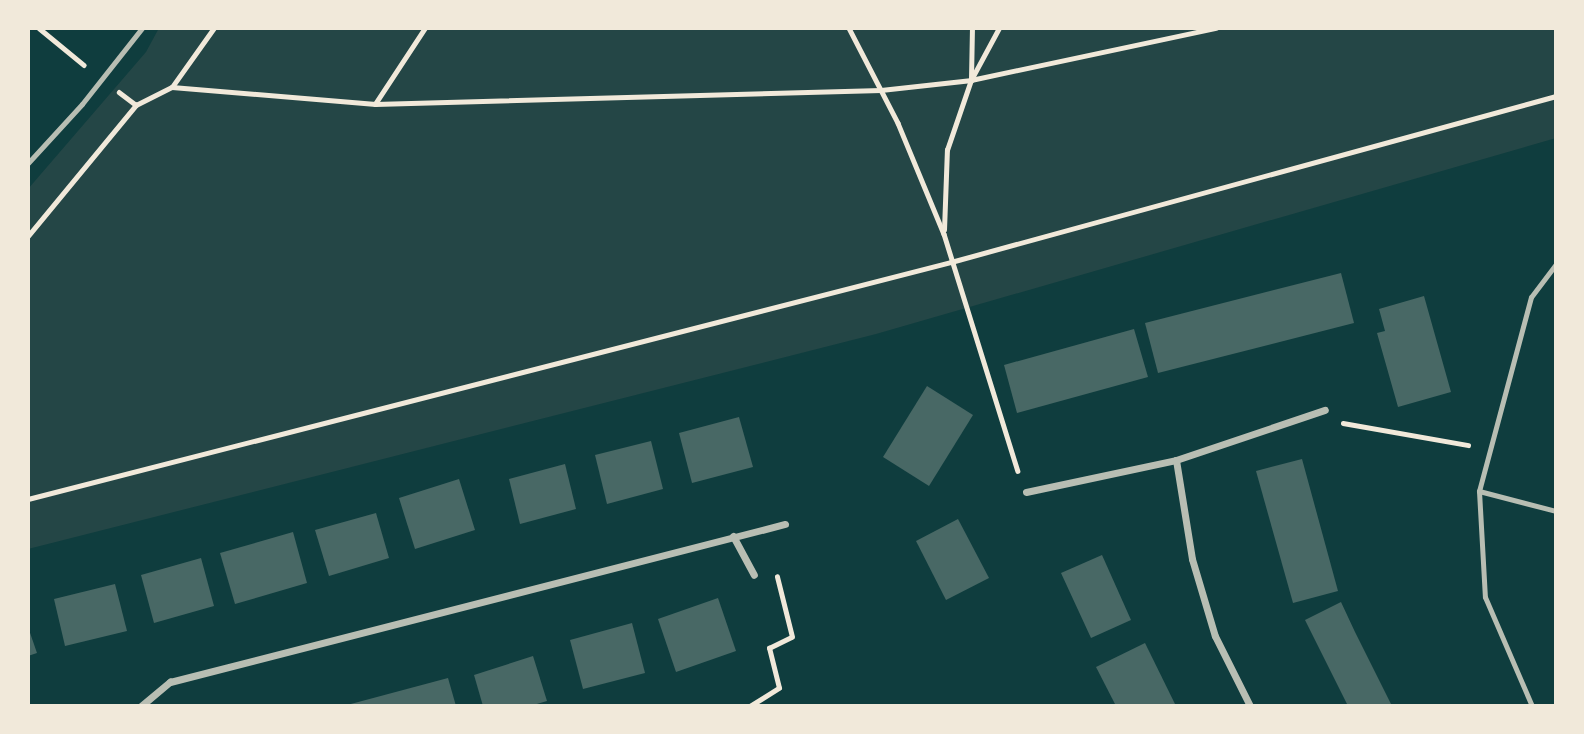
<!DOCTYPE html>
<html>
<head>
<meta charset="utf-8">
<style>
	body { margin:0 }
	#map { position:relative; width:1584px; height:734px; overflow:hidden; background:#0f3d3e; font-family:"Work Sans",sans-serif }
	div>[style] { position:absolute }
	[style*='--x'] { left:calc(var(--x)*1px); top:calc(var(--y)*1px); width:calc(var(--w)*1px); rotate:calc(var(--a)*1deg) }
	.green>* { inset:0; background:#244646 }
	.building>* { inset:0; background:#486865 }
	.path>* { height:4.5px; margin:-2.25px; padding:0 2.25px; transform-origin:2.25px; border-radius:2.25px; background:#f1e9da }
	.service>* { height:5px; margin:-2.5px; padding:0 2.5px; transform-origin:2.5px; border-radius:2.5px; background:#b8beb3 }
	.minor>* { height:7px; margin:-3.5px; padding:0 3.5px; transform-origin:3.5px; border-radius:3.5px; background:#b8beb3 }
	span { translate:-50% -50%; white-space:nowrap; text-align:center; line-height:1.15; -webkit-text-stroke:6px #f1e9da; paint-order:stroke }
	.frame { position:absolute; inset:0; border:30px solid #f1e9da; pointer-events:none }
</style>
</head>
<body>
<div id="map">
	<div class="green">
		<div style="clip-path:polygon(159px 28px,1556px 28px,1556px 138px,876px 334px,28px 549px,28px 189px,146px 52px)"></div>
	</div>
	<div class="building">
		<div style="clip-path:polygon(1341px 273px,1354px 323px,1158px 373px,1145px 323px)"></div>
		<div style="clip-path:polygon(1424px 296px,1451px 392px,1398px 407px,1377px 333px,1385px 331px,1379px 309px)"></div>
		<div style="clip-path:polygon(1134px 329px,1148px 377px,1017px 413px,1004px 365px)"></div>
		<div style="clip-path:polygon(927px 386px,973px 415px,929px 486px,883px 457px)"></div>
		<div style="clip-path:polygon(739px 417px,753px 467px,692px 483px,679px 433px)"></div>
		<div style="clip-path:polygon(651px 441px,663px 489px,607px 504px,595px 455px)"></div>
		<div style="clip-path:polygon(1302px 459px,1338px 591px,1293px 603px,1256px 471px)"></div>
		<div style="clip-path:polygon(565px 464px,576px 509px,520px 524px,509px 479px)"></div>
		<div style="clip-path:polygon(459px 479px,475px 530px,415px 549px,399px 498px)"></div>
		<div style="clip-path:polygon(376px 513px,389px 558px,329px 576px,315px 530px)"></div>
		<div style="clip-path:polygon(958px 519px,989px 578px,946px 600px,916px 541px)"></div>
		<div style="clip-path:polygon(293px 532px,307px 583px,235px 604px,220px 553px)"></div>
		<div style="clip-path:polygon(1102px 555px,1131px 620px,1091px 638px,1061px 573px)"></div>
		<div style="clip-path:polygon(201px 558px,214px 606px,154px 623px,141px 575px)"></div>
		<div style="clip-path:polygon(115px 584px,127px 631px,65px 646px,54px 599px)"></div>
		<div style="clip-path:polygon(718px 598px,736px 651px,676px 672px,658px 619px)"></div>
		<div style="clip-path:polygon(1341px 602px,1355px 632px,1392px 706px,1348px 706px,1305px 620px)"></div>
		<div style="clip-path:polygon(632px 623px,645px 673px,583px 689px,570px 640px)"></div>
		<div style="clip-path:polygon(28px 627px,37px 653px,28px 656px)"></div>
		<div style="clip-path:polygon(1145px 643px,1175px 704px,1116px 706px,1096px 667px)"></div>
		<div style="clip-path:polygon(533px 656px,547px 701px,530px 706px,483px 706px,474px 675px)"></div>
		<div style="clip-path:polygon(448px 678px,456px 706px,347px 706px,347px 705px)"></div>
	</div>
	<div class="path">
		<div style="--x:39;--y:28;--w:58;--a:39.4"></div>
		<div style="--x:849;--y:28;--w:107;--a:62.7"></div>
		<div style="--x:898;--y:123;--w:120;--a:67.5"></div>
		<div style="--x:944;--y:234;--w:248;--a:72.7"></div>
		<div style="--x:971;--y:79;--w:51;--a:-88.9"></div>
		<div style="--x:172;--y:87;--w:204;--a:4.8"></div>
		<div style="--x:375;--y:104;--w:91;--a:-56.7"></div>
		<div style="--x:119;--y:92;--w:21;--a:37"></div>
		<div style="--x:375;--y:104;--w:506;--a:-1.58"></div>
		<div style="--x:881;--y:90;--w:91;--a:-6.3"></div>
		<div style="--x:971;--y:80;--w:250;--a:-12"></div>
		<div style="--x:944;--y:230;--w:80;--a:-87.9"></div>
		<div style="--x:947;--y:150;--w:74;--a:-71.1"></div>
		<div style="--x:971;--y:80;--w:59;--a:-61.7"></div>
		<div style="--x:28;--y:236;--w:170;--a:-50.5"></div>
		<div style="--x:136;--y:105;--w:40;--a:-26.6"></div>
		<div style="--x:172;--y:87;--w:72;--a:-54.6"></div>
		<div style="--x:1343;--y:423;--w:127;--a:10"></div>
		<div style="--x:28;--y:499;--w:953;--a:-14.4"></div>
		<div style="--x:951;--y:262;--w:627;--a:-15.34"></div>
		<div style="--x:750;--y:706;--w:34;--a:-32"></div>
		<div style="--x:779;--y:688;--w:41;--a:-104"></div>
		<div style="--x:769;--y:648;--w:25;--a:-26"></div>
		<div style="--x:792;--y:637;--w:62;--a:-104"></div>
	</div>
	<div class="service">
		<div style="--x:28;--y:163;--w:80;--a:-47.5"></div>
		<div style="--x:82;--y:104;--w:97;--a:-51.7"></div>
		<div style="--x:1556;--y:264;--w:41;--a:127.1"></div>
		<div style="--x:1531;--y:297;--w:201;--a:105"></div>
		<div style="--x:1479;--y:491;--w:80;--a:14.6"></div>
		<div style="--x:1479;--y:491;--w:106;--a:86.8"></div>
		<div style="--x:1485;--y:597;--w:119;--a:66.7"></div>
	</div>
	<div class="minor">
		<div style="--x:1176;--y:460;--w:100;--a:80.8"></div>
		<div style="--x:1192;--y:559;--w:80;--a:73.4"></div>
		<div style="--x:1215;--y:636;--w:78;--a:63.4"></div>
		<div style="--x:1026;--y:492;--w:153;--a:-12"></div>
		<div style="--x:1176;--y:460;--w:157;--a:-18.6"></div>
		<div style="--x:733;--y:536;--w:44;--a:61.7"></div>
		<div style="--x:141;--y:706;--w:38;--a:-40"></div>
		<div style="--x:170;--y:682;--w:635;--a:-14.41"></div>
	</div>
	<div class="frame"></div>
</div>
</body>
</html>
